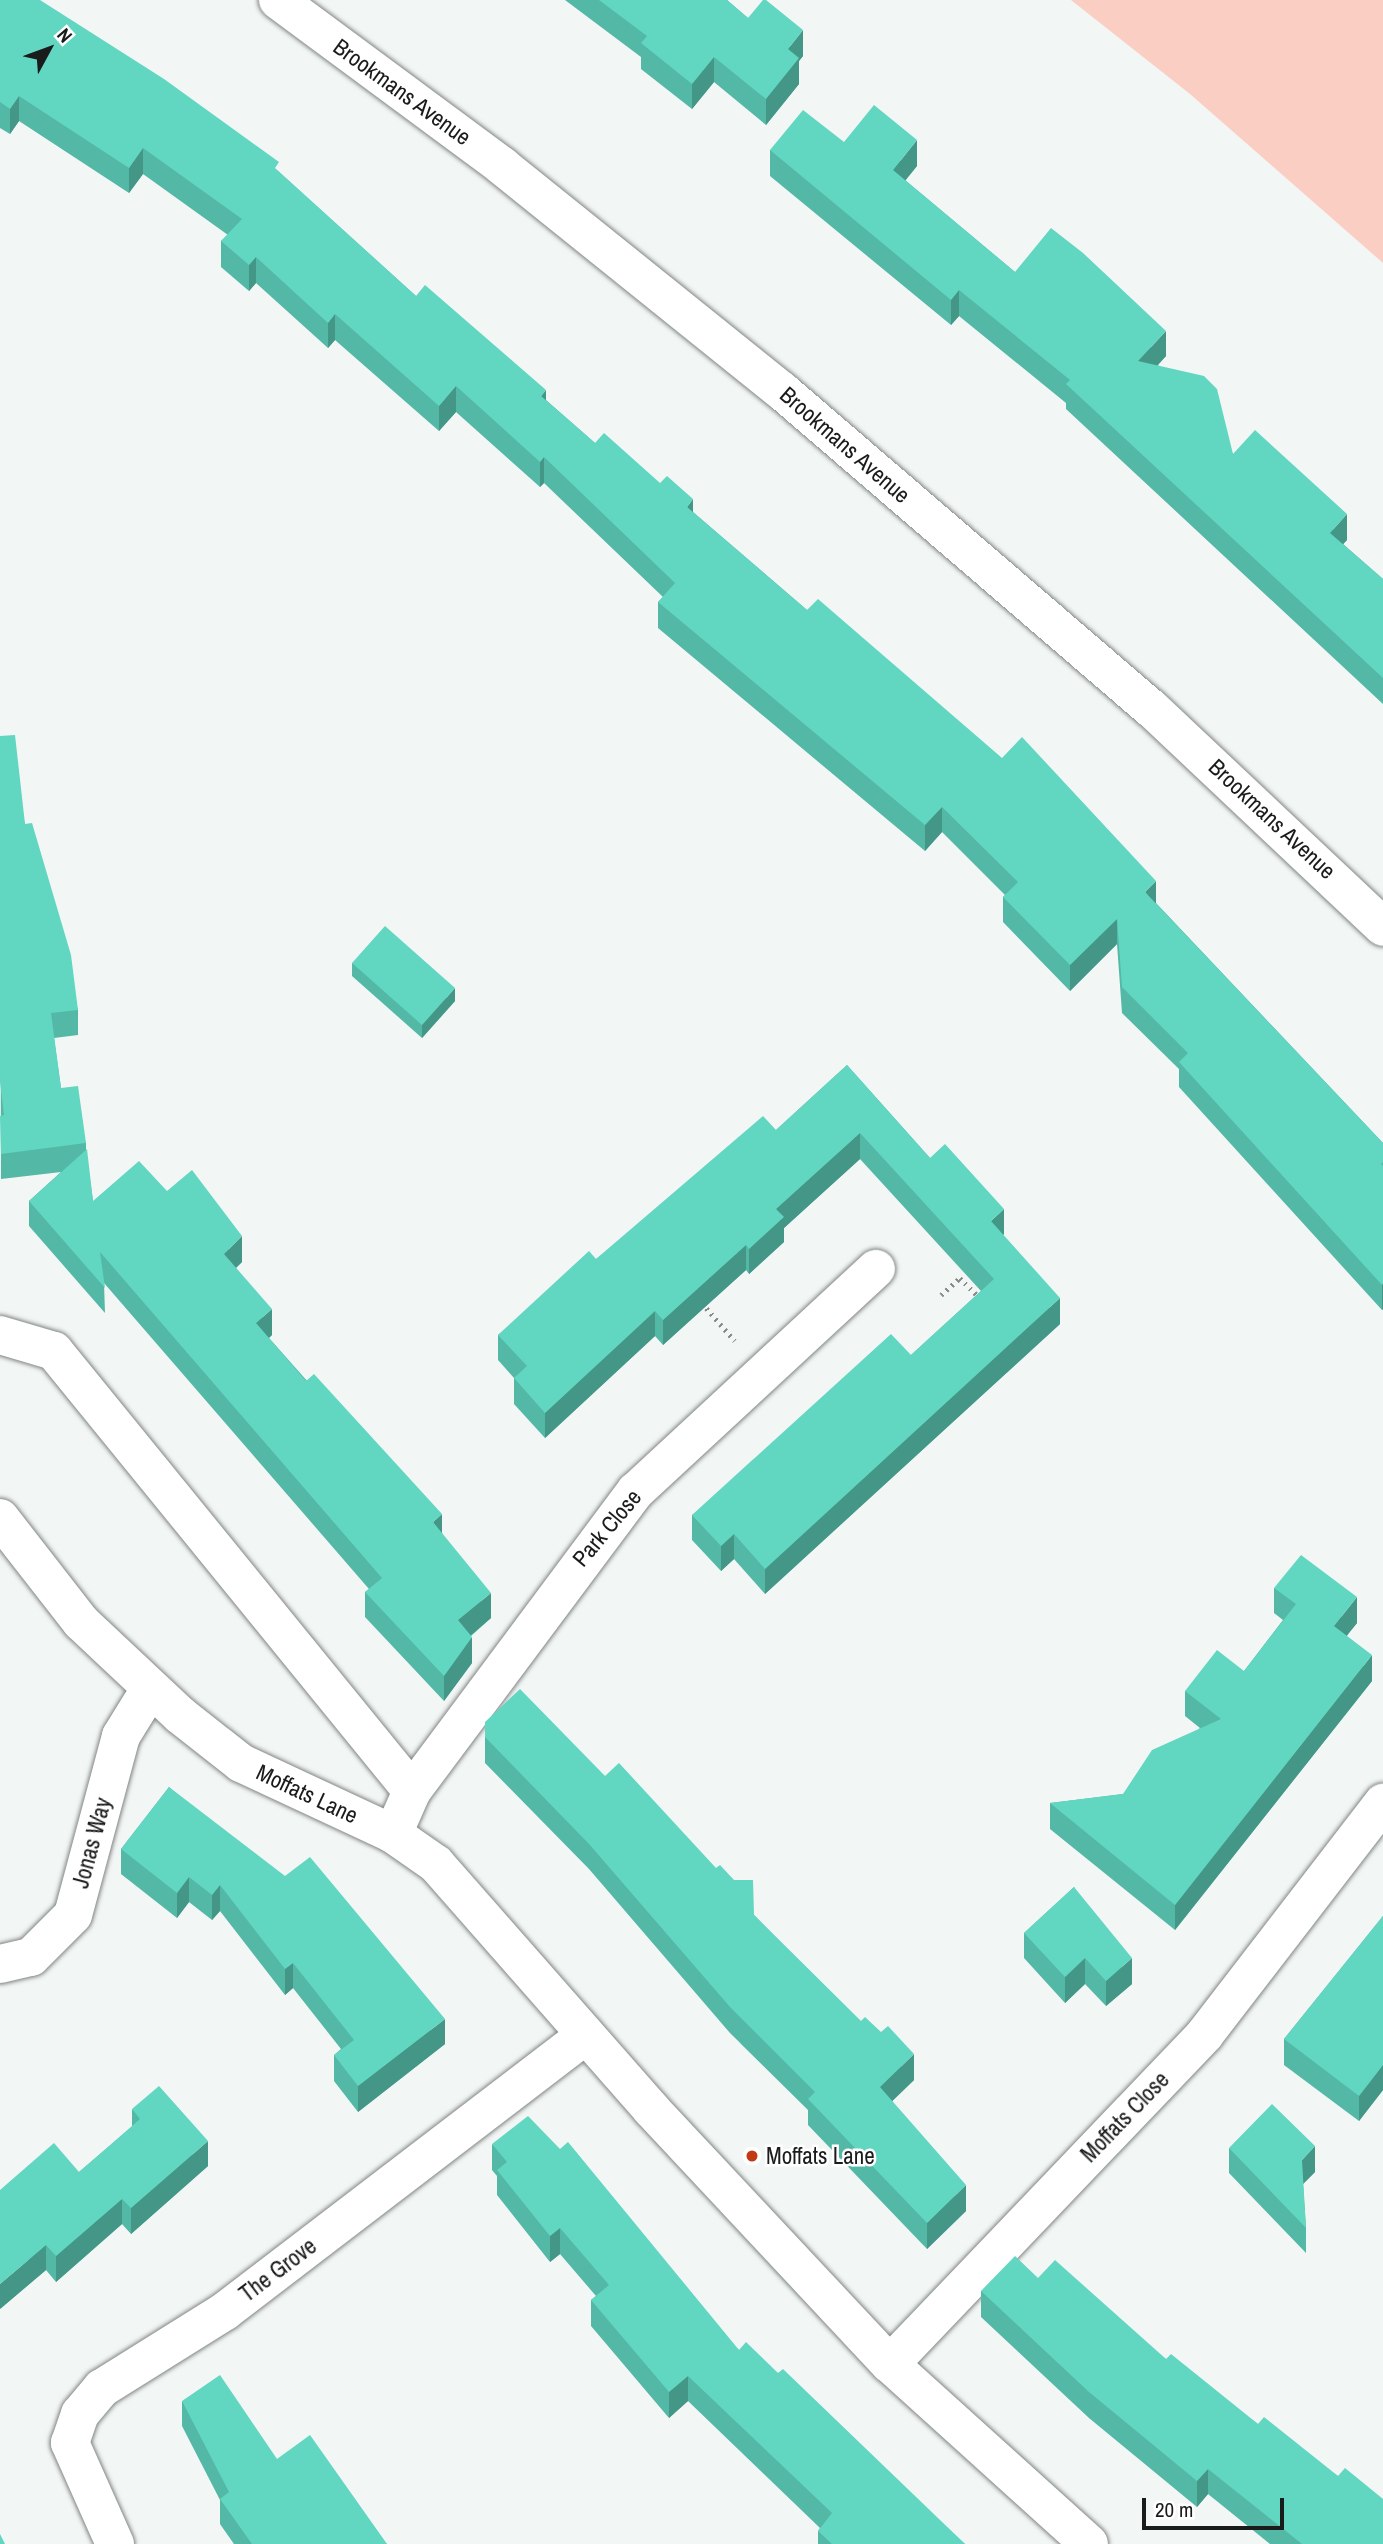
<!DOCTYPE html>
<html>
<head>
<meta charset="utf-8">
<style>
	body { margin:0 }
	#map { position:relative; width:1383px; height:2544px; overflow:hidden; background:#f2f6f5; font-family:"Archivo Narrow",sans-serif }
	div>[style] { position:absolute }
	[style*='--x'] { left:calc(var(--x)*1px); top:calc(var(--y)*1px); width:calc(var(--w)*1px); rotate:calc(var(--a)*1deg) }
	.green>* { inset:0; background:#fbcec3 }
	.path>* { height:4.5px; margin-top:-2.25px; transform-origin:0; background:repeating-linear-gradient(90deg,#898c8b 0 2px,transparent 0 7px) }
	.roads { filter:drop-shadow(0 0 2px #818584) drop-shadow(0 0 2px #818584) }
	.minor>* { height:38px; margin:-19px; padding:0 19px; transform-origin:19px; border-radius:19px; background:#fff }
	.wall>* { inset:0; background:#53b8a6 }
	.shaded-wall>* { inset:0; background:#449687 }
	.building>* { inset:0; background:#61d6c1 }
	.dots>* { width:19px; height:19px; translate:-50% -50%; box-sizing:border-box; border:4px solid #fff; border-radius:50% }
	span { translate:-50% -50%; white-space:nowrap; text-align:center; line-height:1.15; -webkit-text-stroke:5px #fff; paint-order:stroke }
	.street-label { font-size:23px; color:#1a1b1b }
	.poi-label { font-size:23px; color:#1a1b1b }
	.left { translate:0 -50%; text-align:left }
	.north { position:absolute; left:14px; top:14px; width:70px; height:70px; -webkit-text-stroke:5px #fff; paint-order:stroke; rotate:49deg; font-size:19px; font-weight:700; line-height:28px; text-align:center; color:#1a1b1b }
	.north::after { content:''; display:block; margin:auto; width:24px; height:32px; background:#1a1b1b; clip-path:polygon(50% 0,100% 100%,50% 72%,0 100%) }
	.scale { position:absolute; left:1142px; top:2498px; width:142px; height:32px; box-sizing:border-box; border:4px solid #1a1b1b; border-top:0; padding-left:9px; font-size:21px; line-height:24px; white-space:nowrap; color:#1a1b1b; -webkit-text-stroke:5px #fff; paint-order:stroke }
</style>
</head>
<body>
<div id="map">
	<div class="green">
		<div style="clip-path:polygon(1071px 0,1383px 0,1383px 263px,1190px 94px)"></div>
	</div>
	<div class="path">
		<div style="--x:941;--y:1295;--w:25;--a:-42"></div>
		<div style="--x:960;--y:1278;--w:30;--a:45"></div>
		<div style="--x:702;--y:1303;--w:50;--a:49"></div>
	</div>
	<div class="roads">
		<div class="minor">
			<div style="--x:278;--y:0;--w:279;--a:36.5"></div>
			<div style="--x:502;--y:166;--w:359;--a:38.8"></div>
			<div style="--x:782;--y:391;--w:486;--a:40.7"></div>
			<div style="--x:1151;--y:708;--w:319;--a:43.3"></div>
			<div style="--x:0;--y:1335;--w:56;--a:16.5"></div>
			<div style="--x:54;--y:1351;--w:567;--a:50.87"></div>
			<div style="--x:0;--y:1518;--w:132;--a:52.1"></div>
			<div style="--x:81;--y:1622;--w:136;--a:43.2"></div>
			<div style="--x:180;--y:1715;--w:78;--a:38.2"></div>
			<div style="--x:241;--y:1763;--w:168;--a:25"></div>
			<div style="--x:393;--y:1834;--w:52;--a:34.9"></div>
			<div style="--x:436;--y:1864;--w:326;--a:48.7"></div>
			<div style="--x:651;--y:2109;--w:349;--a:46.9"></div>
			<div style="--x:890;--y:2364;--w:268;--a:42.1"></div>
			<div style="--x:393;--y:1834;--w:47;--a:-66.2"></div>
			<div style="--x:412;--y:1791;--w:374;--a:-53.3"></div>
			<div style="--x:636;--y:1491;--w:327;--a:-42.8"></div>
			<div style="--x:0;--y:1964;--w:32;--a:-13"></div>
			<div style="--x:31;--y:1957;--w:59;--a:-45"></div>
			<div style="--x:73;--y:1915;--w:185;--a:-75"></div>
			<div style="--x:121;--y:1736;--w:55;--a:-58.3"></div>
			<div style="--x:890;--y:2364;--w:456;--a:-46.3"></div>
			<div style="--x:1205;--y:2034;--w:292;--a:-52.4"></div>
			<div style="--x:115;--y:2544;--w:111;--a:-114"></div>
			<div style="--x:70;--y:2443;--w:31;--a:-71"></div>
			<div style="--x:80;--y:2414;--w:34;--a:-50"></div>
			<div style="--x:102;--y:2388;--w:145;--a:-32"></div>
			<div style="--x:225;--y:2311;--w:454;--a:-37.4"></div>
		</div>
	</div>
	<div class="wall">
		<div style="clip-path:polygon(0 0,279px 172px,416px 296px,546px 400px,595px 443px,693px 512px,807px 610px,1156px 903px,1383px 1143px,1383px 1309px,1382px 1310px,1179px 1087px,1179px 1069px,1122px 1013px,1117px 944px,1070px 991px,1003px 922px,1003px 897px,1005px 895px,942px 832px,925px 851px,658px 628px,658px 602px,663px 597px,544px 483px,540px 487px,456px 412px,439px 431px,335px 340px,328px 348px,256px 283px,249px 291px,221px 267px,221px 241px,228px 235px,143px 174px,129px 193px,19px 121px,10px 134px,0 128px)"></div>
		<div style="clip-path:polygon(565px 0,727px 0,748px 18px,803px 56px,799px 61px,799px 84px,766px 125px,714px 82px,692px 109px,641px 69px,641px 57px)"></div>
		<div style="clip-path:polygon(844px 142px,917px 166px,905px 180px,1015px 272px,1166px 356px,1158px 365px,1233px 454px,1347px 540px,1343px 544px,1383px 579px,1383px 704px,1066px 409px,1066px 403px,959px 316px,951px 325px,770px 176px,770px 150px)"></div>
		<div style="clip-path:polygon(0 736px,78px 1010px,78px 1035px,54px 1038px,61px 1088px,86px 1143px,86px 1150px,93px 1201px,167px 1191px,242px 1262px,236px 1268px,272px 1335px,269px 1338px,442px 1533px,491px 1618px,471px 1636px,472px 1663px,444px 1701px,365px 1617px,365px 1592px,369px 1589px,104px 1283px,105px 1313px,29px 1226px,29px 1201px,61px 1172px,1px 1179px)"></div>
		<div style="clip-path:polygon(352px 963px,455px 1001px,422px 1038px,352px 976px)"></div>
		<div style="clip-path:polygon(847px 1065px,930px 1158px,1004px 1234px,1003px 1235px,1060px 1324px,765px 1594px,734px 1559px,721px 1571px,692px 1540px,692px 1515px,911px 1355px,981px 1291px,860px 1159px,784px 1228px,784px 1242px,749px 1274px,746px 1270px,663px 1345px,655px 1336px,545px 1438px,514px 1404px,514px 1378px,498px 1360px,498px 1335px,596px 1259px,776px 1130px)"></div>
		<div style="clip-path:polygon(1274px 1588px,1357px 1623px,1346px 1636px,1372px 1681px,1175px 1930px,1050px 1829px,1050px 1803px,1123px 1794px,1200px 1728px,1185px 1716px,1185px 1691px,1244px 1671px,1283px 1620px,1274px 1613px)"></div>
		<div style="clip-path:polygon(485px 1722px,605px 1776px,754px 1915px,914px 2080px,892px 2101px,966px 2211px,927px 2249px,808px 2125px,808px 2110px,730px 2033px,589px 1869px,485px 1763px)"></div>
		<div style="clip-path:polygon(169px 1787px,445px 2044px,358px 2112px,334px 2081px,334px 2055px,341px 2049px,293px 1988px,285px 1995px,220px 1911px,212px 1920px,189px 1902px,177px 1918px,121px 1874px,121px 1849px)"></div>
		<div style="clip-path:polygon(1074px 1887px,1132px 1984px,1106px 2006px,1085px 1984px,1065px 2003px,1024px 1958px,1024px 1933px)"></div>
		<div style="clip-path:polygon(1383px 1916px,1383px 2090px,1359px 2121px,1284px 2065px,1284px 2039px)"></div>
		<div style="clip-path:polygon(132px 2109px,208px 2166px,131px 2234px,122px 2224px,56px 2282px,46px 2270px,0 2309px,79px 2172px,132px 2127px)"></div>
		<div style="clip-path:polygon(492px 2144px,739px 2350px,778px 2373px,965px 2544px,818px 2544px,818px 2531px,820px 2528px,688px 2401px,669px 2418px,591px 2326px,591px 2300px,596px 2296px,560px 2254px,550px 2262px,497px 2195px,497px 2176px,492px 2170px)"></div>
		<div style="clip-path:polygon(1229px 2148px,1315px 2172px,1303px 2184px,1306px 2228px,1306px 2253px,1229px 2173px)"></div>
		<div style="clip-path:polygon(1038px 2278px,1166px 2359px,1258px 2424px,1338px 2476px,1383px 2544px,1270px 2544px,1208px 2494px,1197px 2507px,1089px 2418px,981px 2317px,981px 2291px)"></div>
		<div style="clip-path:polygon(182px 2401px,277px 2459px,387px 2544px,234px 2544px,220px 2524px,220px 2500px,182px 2426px)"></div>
	</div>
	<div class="shaded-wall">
		<div style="clip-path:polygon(803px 30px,803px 56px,799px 61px,799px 84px,766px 125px,766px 99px,788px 49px)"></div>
		<div style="clip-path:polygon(714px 57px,714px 82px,692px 109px,692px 84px)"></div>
		<div style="clip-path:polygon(19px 96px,19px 121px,10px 134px,10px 109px)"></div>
		<div style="clip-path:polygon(917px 140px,917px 166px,893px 196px,893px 170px)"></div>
		<div style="clip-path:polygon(143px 148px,143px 174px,129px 193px,129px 168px)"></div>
		<div style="clip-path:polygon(256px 257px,256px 283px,249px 291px,249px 265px)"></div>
		<div style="clip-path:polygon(959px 290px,959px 316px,951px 325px,951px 300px)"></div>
		<div style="clip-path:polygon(335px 314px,335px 340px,328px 348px,328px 323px)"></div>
		<div style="clip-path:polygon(1166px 331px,1166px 356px,1138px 386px,1138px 361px)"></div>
		<div style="clip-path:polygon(456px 386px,456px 412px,439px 431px,439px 406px)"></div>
		<div style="clip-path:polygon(546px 390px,546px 416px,541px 396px)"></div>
		<div style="clip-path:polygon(544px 457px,544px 483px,540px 487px,540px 462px)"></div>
		<div style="clip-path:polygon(693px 499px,693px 525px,687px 507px)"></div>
		<div style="clip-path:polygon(1347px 514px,1347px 540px,1330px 558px,1330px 533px)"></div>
		<div style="clip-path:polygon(942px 807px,942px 832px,925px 851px,925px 825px)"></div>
		<div style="clip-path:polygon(1156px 881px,1156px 907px,1145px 892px)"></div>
		<div style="clip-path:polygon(1117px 919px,1117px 944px,1070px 991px,1070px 965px)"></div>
		<div style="clip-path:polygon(455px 988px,455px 1001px,422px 1038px,422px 1025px)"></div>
		<div style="clip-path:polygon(860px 1133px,860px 1159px,784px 1228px,784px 1242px,749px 1274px,749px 1249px,776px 1209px)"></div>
		<div style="clip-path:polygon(1004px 1209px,1004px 1234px,991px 1246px,991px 1221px)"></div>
		<div style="clip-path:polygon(242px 1236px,242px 1262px,224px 1279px,224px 1254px)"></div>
		<div style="clip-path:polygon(746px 1245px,746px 1270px,663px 1345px,663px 1320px)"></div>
		<div style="clip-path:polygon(1383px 1283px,1383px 1309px,1382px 1310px,1382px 1285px)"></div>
		<div style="clip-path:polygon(1060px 1298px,1060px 1324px,765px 1594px,765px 1569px)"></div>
		<div style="clip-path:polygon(272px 1309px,272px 1335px,256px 1349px,256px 1323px)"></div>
		<div style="clip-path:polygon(655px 1311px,655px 1336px,545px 1438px,545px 1413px)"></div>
		<div style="clip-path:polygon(442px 1514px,442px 1539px,433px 1522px)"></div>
		<div style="clip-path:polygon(734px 1534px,734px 1559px,721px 1571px,721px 1546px)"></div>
		<div style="clip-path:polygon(491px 1593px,491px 1618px,458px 1646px,458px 1620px)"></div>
		<div style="clip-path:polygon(1357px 1597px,1357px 1623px,1334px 1652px,1334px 1626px)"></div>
		<div style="clip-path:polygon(472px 1637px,472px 1663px,444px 1701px,444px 1676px)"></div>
		<div style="clip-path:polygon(1372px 1655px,1372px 1681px,1175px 1930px,1175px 1905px)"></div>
		<div style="clip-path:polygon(189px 1877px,189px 1902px,177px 1918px,177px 1893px)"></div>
		<div style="clip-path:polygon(220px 1885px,220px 1911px,212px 1920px,212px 1895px)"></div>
		<div style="clip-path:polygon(1085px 1958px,1085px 1984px,1065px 2003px,1065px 1977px)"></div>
		<div style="clip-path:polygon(1132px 1958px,1132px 1984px,1106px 2006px,1106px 1981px)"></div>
		<div style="clip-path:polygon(293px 1963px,293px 1988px,285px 1995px,285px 1969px)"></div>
		<div style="clip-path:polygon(445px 2019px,445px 2044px,358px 2112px,358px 2086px)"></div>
		<div style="clip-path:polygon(914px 2054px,914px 2080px,880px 2113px,880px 2087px)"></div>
		<div style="clip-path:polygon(1383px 2065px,1383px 2090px,1359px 2121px,1359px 2096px)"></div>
		<div style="clip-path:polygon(208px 2141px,208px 2166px,131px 2234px,131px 2208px)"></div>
		<div style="clip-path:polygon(1315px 2146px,1315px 2172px,1302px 2185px,1302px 2160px)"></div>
		<div style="clip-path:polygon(966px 2185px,966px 2211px,927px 2249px,927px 2223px)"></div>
		<div style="clip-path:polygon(122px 2199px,122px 2224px,56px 2282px,56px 2256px)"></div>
		<div style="clip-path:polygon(560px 2228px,560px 2254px,550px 2262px,550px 2236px)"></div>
		<div style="clip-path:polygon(46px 2245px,46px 2270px,0 2309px,0 2284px)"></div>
		<div style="clip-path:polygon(688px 2376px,688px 2401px,669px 2418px,669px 2392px)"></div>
		<div style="clip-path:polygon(1208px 2469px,1208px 2494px,1197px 2507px,1197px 2481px)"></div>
	</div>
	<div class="building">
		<div style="clip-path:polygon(0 0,40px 0,164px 79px,279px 162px,275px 168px,416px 296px,425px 285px,546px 390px,541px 396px,595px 443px,604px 433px,660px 483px,667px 476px,693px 499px,687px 507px,807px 610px,818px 599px,1002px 758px,1022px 737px,1156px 881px,1145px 892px,1383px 1143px,1383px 1162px,1381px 1164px,1383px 1166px,1383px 1283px,1382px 1285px,1179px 1062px,1188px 1053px,1122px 987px,1117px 919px,1070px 965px,1003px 897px,1018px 882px,942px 807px,925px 825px,658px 602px,675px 583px,544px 457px,540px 462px,456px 386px,439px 406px,335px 314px,328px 323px,256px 257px,249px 265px,221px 241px,242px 219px,143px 148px,129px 168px,19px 96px,10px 109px,0 102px)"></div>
		<div style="clip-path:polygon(599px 0,727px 0,748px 18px,763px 0,766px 0,803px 30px,788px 49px,799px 58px,766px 99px,714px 57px,692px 84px,641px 43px,647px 36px)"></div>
		<div style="clip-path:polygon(874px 105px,917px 140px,893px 170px,1015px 272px,1051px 228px,1083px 253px,1166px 331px,1138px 361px,1204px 376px,1217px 389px,1233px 454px,1255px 430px,1347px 514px,1330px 533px,1383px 579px,1383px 678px,1066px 384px,1070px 380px,959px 290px,951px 300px,770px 150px,803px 110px,844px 142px)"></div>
		<div style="clip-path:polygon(15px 735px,25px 824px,32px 823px,71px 955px,78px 1010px,51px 1013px,61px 1088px,78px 1086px,86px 1143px,1px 1154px,0 1116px,4px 1115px,0 1082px,0 736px)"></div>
		<div style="clip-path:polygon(385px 926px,455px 988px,422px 1025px,352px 963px)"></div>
		<div style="clip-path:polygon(847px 1065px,930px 1158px,945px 1144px,1004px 1209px,991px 1221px,1060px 1298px,765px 1569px,734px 1534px,721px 1546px,692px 1515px,891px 1334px,911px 1355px,994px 1279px,860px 1133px,776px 1209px,784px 1217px,749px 1249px,746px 1245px,663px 1320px,655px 1311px,545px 1413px,514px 1378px,527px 1366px,498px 1335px,589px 1251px,596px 1259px,763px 1116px,776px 1130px)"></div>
		<div style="clip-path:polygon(87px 1149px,93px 1201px,139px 1161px,167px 1191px,192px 1170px,242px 1236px,224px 1254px,272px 1309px,256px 1323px,306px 1381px,314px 1374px,442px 1514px,433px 1522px,491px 1593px,458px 1620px,472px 1637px,444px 1676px,365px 1592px,382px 1578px,100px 1252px,105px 1288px,29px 1201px)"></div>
		<div style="clip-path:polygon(1301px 1555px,1357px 1597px,1334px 1626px,1372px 1655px,1175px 1905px,1050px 1803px,1123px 1794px,1152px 1750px,1221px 1719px,1185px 1691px,1217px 1650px,1244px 1671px,1296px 1604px,1274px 1588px)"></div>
		<div style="clip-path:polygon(520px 1689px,605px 1776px,619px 1763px,716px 1868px,720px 1865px,734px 1880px,753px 1880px,754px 1915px,861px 2021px,865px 2017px,881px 2032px,888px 2026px,914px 2054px,880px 2087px,966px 2185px,927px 2223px,808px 2099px,815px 2092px,730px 2007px,589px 1844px,485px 1737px,485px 1722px)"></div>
		<div style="clip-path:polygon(169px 1787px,285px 1876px,310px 1857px,445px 2019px,358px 2086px,334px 2055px,354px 2040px,293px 1963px,285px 1969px,220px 1885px,212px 1895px,189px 1877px,177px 1893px,121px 1849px)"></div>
		<div style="clip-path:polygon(1074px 1887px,1132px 1958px,1106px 1981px,1085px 1958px,1065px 1977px,1024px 1933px)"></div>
		<div style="clip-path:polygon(1383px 1916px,1383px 2065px,1359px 2096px,1284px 2039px)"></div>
		<div style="clip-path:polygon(159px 2086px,208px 2141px,131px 2208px,122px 2199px,56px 2256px,46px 2245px,0 2284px,0 2190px,54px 2143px,79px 2172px,140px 2119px,132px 2109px)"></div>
		<div style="clip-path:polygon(1272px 2104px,1315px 2146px,1302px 2160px,1306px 2228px,1229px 2148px)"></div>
		<div style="clip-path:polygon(528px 2116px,560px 2149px,568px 2142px,739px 2350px,746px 2342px,778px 2373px,783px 2369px,965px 2544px,832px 2544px,818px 2531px,832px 2513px,688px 2376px,669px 2392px,591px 2300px,609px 2285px,560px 2228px,550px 2236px,497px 2170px,507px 2162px,492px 2144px)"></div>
		<div style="clip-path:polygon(1015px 2256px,1038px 2278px,1055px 2260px,1166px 2359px,1171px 2354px,1258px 2424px,1264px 2417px,1338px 2476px,1345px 2468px,1383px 2499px,1383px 2544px,1302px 2544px,1208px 2469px,1197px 2481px,1089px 2392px,981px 2291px)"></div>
		<div style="clip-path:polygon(220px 2375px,277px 2459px,310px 2435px,387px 2544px,252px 2544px,220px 2499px,229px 2492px,182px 2401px)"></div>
		<div style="clip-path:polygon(0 2534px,5px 2544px,0 2544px)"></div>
	</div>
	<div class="dots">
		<div style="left:752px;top:2156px;background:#c33913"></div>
	</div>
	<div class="street-label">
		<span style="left:402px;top:92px;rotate:36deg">Brookmans Avenue</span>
		<span style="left:845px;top:445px;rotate:41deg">Brookmans Avenue</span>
		<span style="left:1272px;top:819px;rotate:43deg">Brookmans Avenue</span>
		<span style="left:607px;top:1528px;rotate:-50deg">Park Close</span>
		<span style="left:307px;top:1794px;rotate:25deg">Moffats Lane</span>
		<span style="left:92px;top:1843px;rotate:-75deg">Jonas Way</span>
		<span style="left:1125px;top:2117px;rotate:-46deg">Moffats Close</span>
		<span style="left:278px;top:2270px;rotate:-37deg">The Grove</span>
	</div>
	<div class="poi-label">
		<span class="left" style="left:766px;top:2156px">Moffats Lane</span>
	</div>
	<div class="north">N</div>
	<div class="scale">20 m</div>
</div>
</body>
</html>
